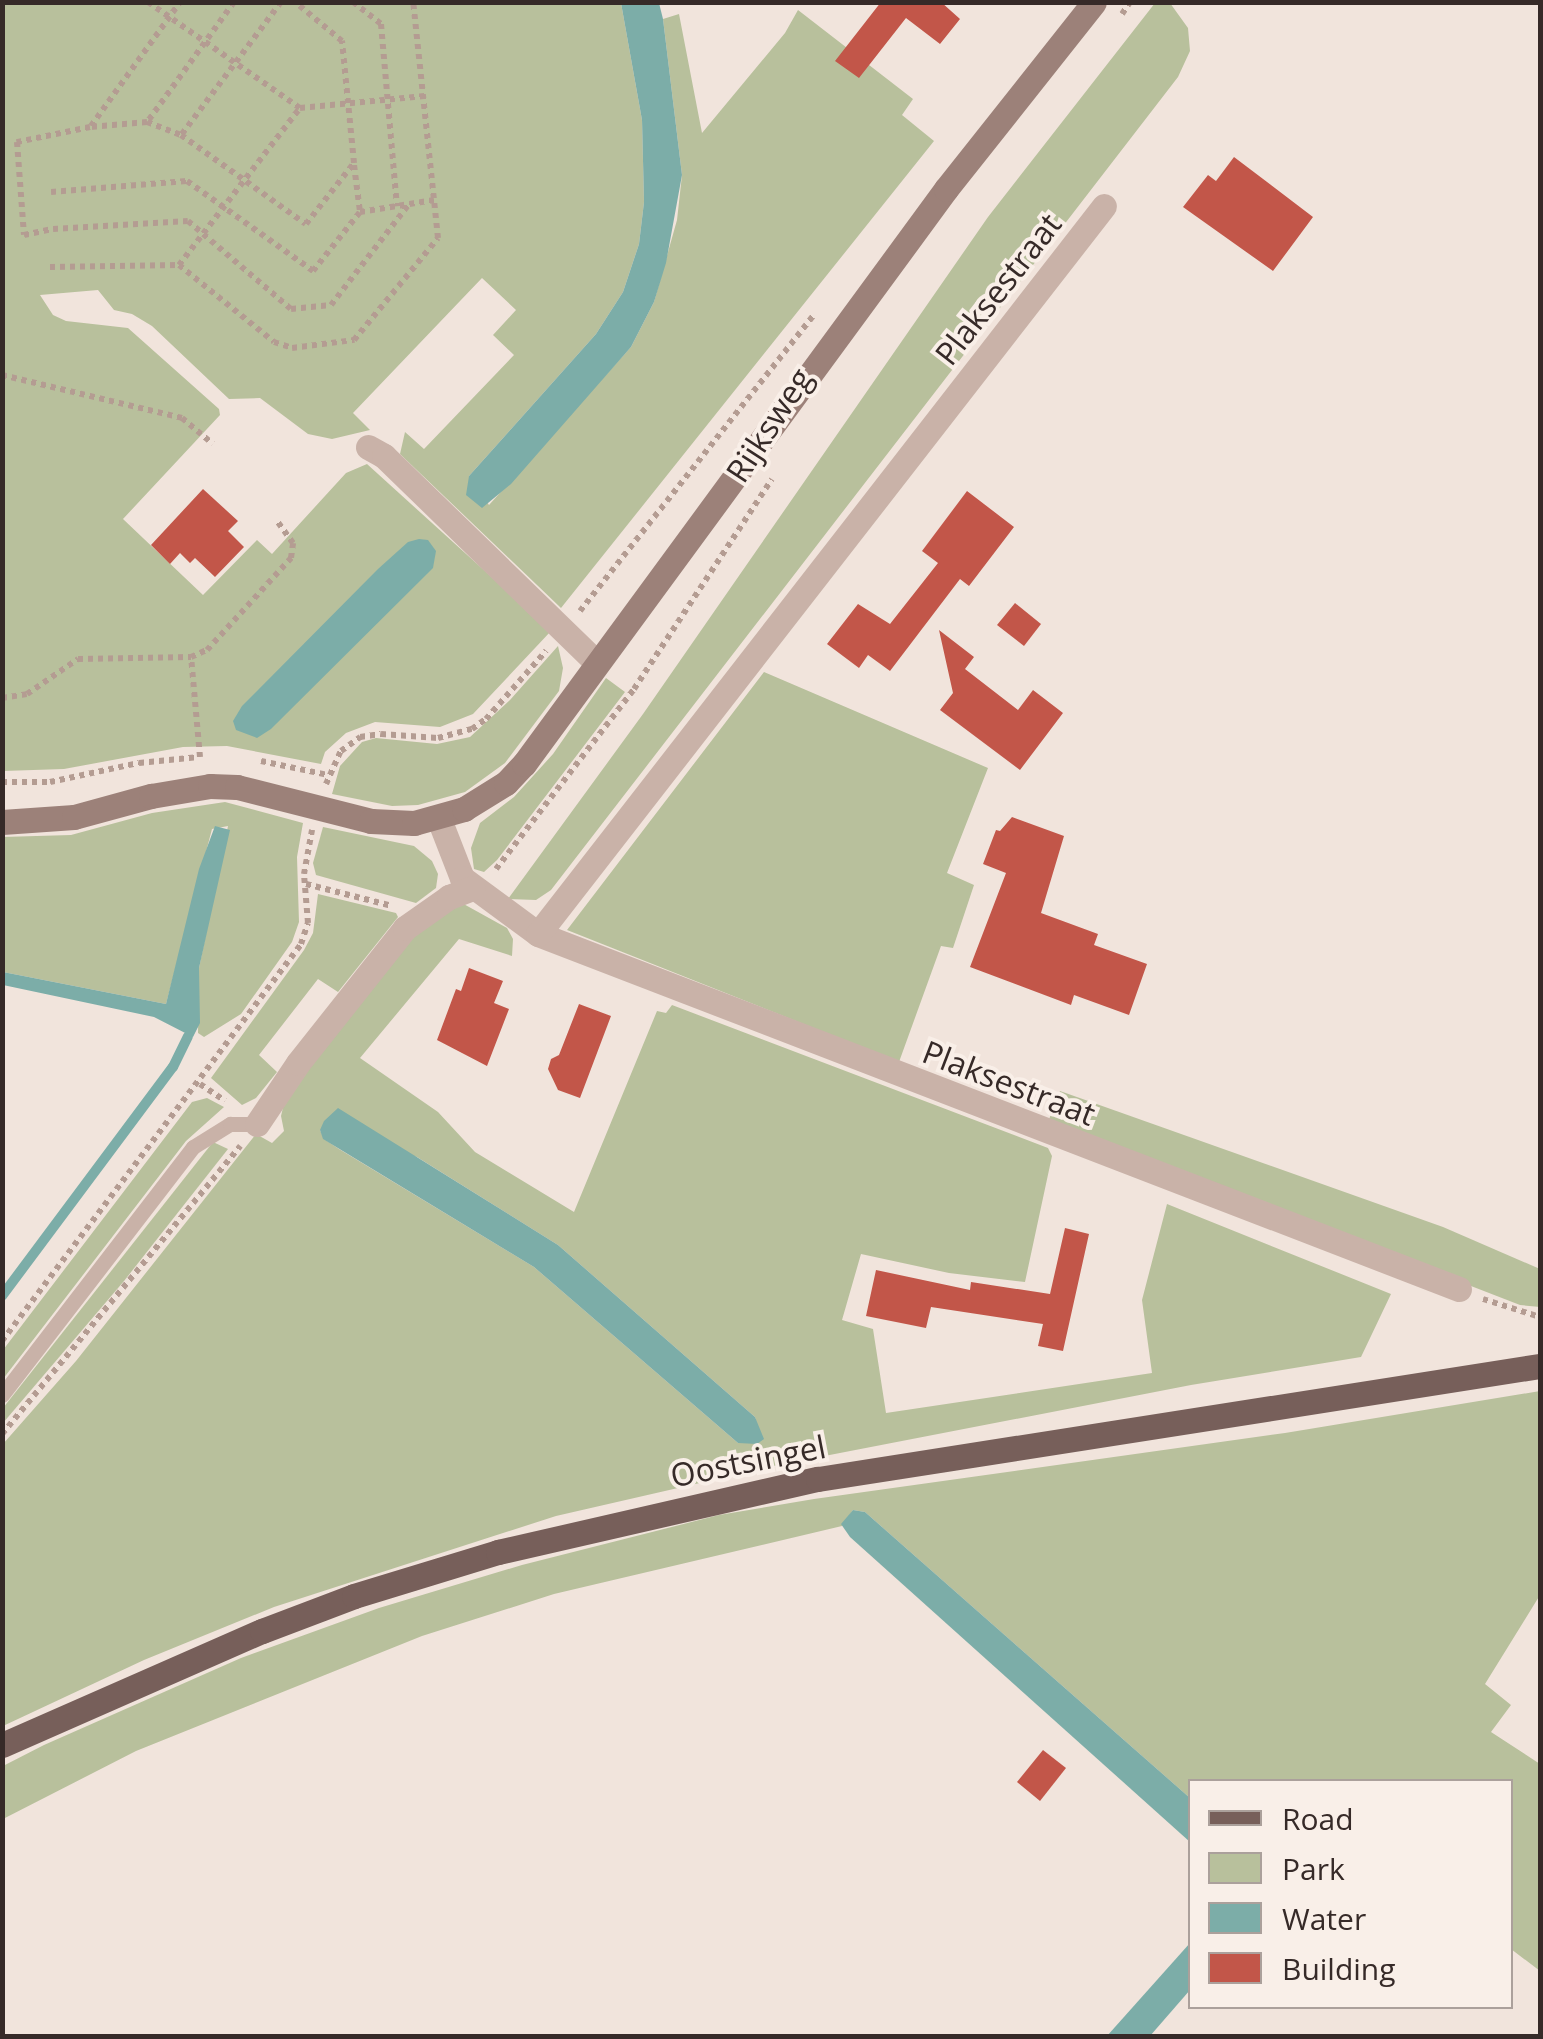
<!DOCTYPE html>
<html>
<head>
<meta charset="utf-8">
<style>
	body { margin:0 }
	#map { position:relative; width:1543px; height:2039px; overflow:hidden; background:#f1e4dc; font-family:"Open Sans",sans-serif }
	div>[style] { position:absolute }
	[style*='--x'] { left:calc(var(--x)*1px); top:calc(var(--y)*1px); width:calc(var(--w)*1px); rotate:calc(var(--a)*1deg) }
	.green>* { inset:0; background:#b8c09c }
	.water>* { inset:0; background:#7cada8 }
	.stream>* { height:10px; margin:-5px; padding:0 5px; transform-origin:5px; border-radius:5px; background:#7cada8 }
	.building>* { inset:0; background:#c25649 }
	.path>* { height:6px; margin-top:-3px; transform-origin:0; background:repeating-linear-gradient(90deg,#b49c92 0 5px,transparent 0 10px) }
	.lane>* { height:15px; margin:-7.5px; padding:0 7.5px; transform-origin:7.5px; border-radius:7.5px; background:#c9b2a8 }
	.street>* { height:25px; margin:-12.5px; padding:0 12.5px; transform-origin:12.5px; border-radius:12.5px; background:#c9b2a8 }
	.secondary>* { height:25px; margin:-12.5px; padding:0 12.5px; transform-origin:12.5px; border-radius:12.5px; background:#9c8179 }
	.primary>* { height:25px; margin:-12.5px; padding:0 12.5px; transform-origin:12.5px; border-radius:12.5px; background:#775f5a }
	span { translate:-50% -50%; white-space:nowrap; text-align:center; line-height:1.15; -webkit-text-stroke:8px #f9efe8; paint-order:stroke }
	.street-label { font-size:32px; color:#362a28 }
	.frame { position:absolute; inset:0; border:5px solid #362a28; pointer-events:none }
	.legend { position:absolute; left:1188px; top:1779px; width:325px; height:230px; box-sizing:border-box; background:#f9efe8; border:2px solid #aba09b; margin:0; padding:12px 18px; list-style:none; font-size:30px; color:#362a28 }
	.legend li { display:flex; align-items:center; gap:20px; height:50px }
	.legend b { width:50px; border:2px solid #aba09b }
</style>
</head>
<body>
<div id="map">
	<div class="green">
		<div style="clip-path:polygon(3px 3px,621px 3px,642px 120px,644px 202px,639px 244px,623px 292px,596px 334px,469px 476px,489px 505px,631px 347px,654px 302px,677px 220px,682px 175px,663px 19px,679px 14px,702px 133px,785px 33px,798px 10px,913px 99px,902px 115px,934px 141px,561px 608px,400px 454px,405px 432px,424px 449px,514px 355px,493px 335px,516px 310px,482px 278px,353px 413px,370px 430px,332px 439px,308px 434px,260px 398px,229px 399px,152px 326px,132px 314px,114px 310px,98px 290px,40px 295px,53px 315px,66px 321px,128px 328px,219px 409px,220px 415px,123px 519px,203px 595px,257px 540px,272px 554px,346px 473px,367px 464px,551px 631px,473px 714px,440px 727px,375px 722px,346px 733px,325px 752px,321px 764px,227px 746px,183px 747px,64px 769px,3px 771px)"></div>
		<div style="clip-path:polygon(1155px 3px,1170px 3px,1188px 28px,1190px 51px,1178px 77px,551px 890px,536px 900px,508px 899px,643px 714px,988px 217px)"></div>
		<div style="clip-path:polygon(558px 646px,563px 668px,559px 691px,505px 763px,465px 792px,418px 805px,392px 806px,332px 794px,340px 766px,362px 742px,376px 738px,437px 744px,470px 737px,510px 700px)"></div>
		<div style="clip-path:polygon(764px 672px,988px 768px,947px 873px,974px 885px,953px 948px,941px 946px,899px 1062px,567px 930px)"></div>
		<div style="clip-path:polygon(606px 678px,625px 692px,497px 860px,484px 872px,474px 869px,471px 848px,480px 823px,514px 797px,553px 754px)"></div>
		<div style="clip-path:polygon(225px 802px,303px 823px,297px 857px,299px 922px,292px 942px,241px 1014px,204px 1037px,198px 1033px,199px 968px,228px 826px,212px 829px,166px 1004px,3px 972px,2px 837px,71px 835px,152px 813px)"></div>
		<div style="clip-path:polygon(323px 827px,414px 846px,432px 861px,438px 874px,436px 888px,416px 903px,316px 875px,313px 863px)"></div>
		<div style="clip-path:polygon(318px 894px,396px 913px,398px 917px,338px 992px,318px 979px,259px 1055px,277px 1072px,256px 1098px,242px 1105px,211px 1078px,304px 950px,313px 933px)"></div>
		<div style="clip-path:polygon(evenodd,460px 902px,507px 928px,513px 939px,512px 956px,459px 939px,360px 1058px,438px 1112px,475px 1152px,574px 1212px,657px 1011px,666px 1013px,672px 1005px,1048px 1148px,1052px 1156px,1025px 1282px,949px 1273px,861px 1254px,842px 1320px,873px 1329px,886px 1413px,1152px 1373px,1142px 1300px,1167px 1204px,1391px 1294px,1361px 1357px,1191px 1385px,778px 1465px,556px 1516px,274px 1607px,144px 1660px,3px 1726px,3px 1444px,76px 1361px,256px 1134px,272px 1143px,284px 1131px,281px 1116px,286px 1095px,423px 925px,460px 902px,320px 1130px,417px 1157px,558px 1245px,755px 1417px,759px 1433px,753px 1440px,738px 1443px,534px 1267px,339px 1149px,324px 1139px,320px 1130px)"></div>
		<div style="clip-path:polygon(1060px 1091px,1443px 1227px,1540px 1269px,1540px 1307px,1520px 1305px,1048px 1122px)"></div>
		<div style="clip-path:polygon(207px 1098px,224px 1107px,186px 1141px,3px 1379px,3px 1350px,192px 1102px)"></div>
		<div style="clip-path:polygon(213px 1142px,228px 1149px,124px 1281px,3px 1423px,3px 1408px)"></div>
		<div style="clip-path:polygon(1540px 1391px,1540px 1595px,1485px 1684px,1511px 1705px,1491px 1732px,1540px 1764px,1540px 1971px,1511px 1949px,1510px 1782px,1190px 1782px,1190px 1798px,865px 1512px,853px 1510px,842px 1526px,554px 1594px,422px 1636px,136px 1751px,3px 1819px,3px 1766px,44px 1745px,241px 1658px,379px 1608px,522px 1565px,719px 1515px,814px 1499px,1285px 1433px)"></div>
	</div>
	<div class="water">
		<div style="clip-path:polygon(621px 3px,659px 3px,663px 19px,682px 175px,666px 263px,654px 302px,631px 347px,511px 484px,482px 508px,466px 495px,469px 476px,596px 334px,623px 292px,639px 244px,644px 202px,642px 120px)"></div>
		<div style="clip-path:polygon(419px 539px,428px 540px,436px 551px,433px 568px,271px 729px,257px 738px,236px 730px,233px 721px,242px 706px,378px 569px,408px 542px)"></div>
		<div style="clip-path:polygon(215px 826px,230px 830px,199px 968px,200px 1023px,193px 1037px,154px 1017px,3px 985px,3px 972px,166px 1004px,199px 869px)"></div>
		<div style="clip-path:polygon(338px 1108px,558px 1245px,755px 1417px,764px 1439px,757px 1444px,738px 1443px,534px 1267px,323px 1139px,320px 1130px,324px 1121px)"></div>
		<div style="clip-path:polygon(853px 1510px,865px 1512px,1190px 1798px,1190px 1842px,850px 1537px,841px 1524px)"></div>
		<div style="clip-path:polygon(1190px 1943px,1190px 1990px,1150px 2036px,1107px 2036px)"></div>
	</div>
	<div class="stream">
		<div style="--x:2;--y:1296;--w:286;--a:-53.3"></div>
		<div style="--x:173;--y:1067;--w:34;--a:-64"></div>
	</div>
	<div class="building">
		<div style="clip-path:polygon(881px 2px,941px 2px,960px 19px,940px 44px,906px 18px,859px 78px,835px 61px)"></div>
		<div style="clip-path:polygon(1234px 157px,1313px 217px,1273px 271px,1183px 207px,1208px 175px,1216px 181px)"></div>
		<div style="clip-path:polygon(203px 489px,238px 521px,228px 531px,244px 547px,215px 577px,195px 558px,190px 563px,180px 553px,170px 564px,151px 545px)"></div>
		<div style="clip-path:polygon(967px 491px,1014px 527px,969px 586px,960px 579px,890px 671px,868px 655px,859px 668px,827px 644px,858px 604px,890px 624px,938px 563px,922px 551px)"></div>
		<div style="clip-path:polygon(1015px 603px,1041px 624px,1024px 646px,997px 625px)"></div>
		<div style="clip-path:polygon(939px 630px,974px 657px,965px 669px,1018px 710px,1033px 690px,1063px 713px,1020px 770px,940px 710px,953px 693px)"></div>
		<div style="clip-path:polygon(1012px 817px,1064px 836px,1041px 913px,1098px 934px,1094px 945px,1147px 964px,1129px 1015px,1074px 995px,1071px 1005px,970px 967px,1006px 873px,983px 864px,996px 830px,1000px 831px)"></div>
		<div style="clip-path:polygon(469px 968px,503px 981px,494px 1003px,509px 1009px,487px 1066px,437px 1040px,456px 989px,461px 991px)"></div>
		<div style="clip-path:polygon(579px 1004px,611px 1016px,580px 1098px,558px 1090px,548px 1069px,551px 1059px,559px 1055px)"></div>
		<div style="clip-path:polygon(1065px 1228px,1089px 1234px,1063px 1351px,1038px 1346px,1043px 1324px,931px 1307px,926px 1328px,866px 1316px,876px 1270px,970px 1290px,971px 1282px,1050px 1294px)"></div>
		<div style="clip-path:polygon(1043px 1750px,1066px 1768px,1040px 1801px,1017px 1782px)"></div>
	</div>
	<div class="path">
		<div style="--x:148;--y:2;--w:185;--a:34.9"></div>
		<div style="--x:300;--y:108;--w:125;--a:-5.5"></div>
		<div style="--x:234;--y:2;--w:148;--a:125.9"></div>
		<div style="--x:147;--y:122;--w:57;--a:175"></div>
		<div style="--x:90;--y:127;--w:75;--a:168.4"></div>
		<div style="--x:17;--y:142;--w:93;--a:85.7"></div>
		<div style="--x:24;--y:235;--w:30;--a:-12"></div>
		<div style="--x:53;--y:229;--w:135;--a:-3.4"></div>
		<div style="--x:188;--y:221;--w:135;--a:40.5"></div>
		<div style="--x:291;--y:309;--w:40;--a:-5.7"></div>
		<div style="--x:331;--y:305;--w:128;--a:-52.3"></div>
		<div style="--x:281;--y:2;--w:166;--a:126.9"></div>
		<div style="--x:181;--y:135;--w:153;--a:35.5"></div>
		<div style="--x:306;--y:224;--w:78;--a:-51.8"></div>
		<div style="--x:354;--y:163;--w:123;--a:-95.6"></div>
		<div style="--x:342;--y:41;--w:61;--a:-140.3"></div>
		<div style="--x:353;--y:2;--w:36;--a:38"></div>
		<div style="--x:381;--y:24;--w:183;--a:85"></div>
		<div style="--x:1122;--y:14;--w:14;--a:-56"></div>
		<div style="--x:147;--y:122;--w:36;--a:21"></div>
		<div style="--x:91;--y:126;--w:153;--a:-54.3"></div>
		<div style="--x:354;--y:165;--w:47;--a:82.7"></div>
		<div style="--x:360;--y:212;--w:75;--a:-9.2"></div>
		<div style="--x:51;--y:192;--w:136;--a:-4.6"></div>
		<div style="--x:187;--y:181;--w:155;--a:35.5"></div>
		<div style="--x:313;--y:271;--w:75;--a:-51.5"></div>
		<div style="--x:179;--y:265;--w:198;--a:-52.4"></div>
		<div style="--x:50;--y:267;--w:129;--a:-0.9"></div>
		<div style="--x:179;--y:265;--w:122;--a:39"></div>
		<div style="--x:274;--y:342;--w:19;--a:18"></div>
		<div style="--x:292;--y:348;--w:63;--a:-7.4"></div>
		<div style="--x:354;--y:340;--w:132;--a:-50.5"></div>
		<div style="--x:438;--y:238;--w:237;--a:-96"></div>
		<div style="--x:2;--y:375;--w:185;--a:13.4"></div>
		<div style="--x:182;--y:418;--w:40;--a:40"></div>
		<div style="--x:580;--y:611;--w:377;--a:-51.7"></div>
		<div style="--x:2;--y:698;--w:25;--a:-9"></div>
		<div style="--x:27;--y:694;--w:62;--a:-34.5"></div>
		<div style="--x:78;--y:659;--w:113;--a:-1"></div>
		<div style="--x:200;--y:757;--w:100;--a:-95.1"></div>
		<div style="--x:191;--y:657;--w:17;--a:-24"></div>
		<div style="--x:207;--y:650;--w:125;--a:-47.6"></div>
		<div style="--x:291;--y:558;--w:15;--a:-82"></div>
		<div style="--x:293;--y:543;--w:29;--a:-126"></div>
		<div style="--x:261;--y:761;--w:68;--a:11.8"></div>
		<div style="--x:2;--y:782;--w:48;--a:0"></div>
		<div style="--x:50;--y:782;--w:91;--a:-12.1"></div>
		<div style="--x:139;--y:763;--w:60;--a:-5.7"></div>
		<div style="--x:326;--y:784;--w:36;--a:-66"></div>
		<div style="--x:341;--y:751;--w:24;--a:-36"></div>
		<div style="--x:360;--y:737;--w:21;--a:-8"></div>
		<div style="--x:381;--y:734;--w:57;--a:4"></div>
		<div style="--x:438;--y:738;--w:35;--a:-15"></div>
		<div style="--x:472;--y:729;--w:17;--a:-36"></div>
		<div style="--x:486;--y:719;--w:91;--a:-48.6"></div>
		<div style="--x:496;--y:869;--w:227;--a:-52.5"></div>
		<div style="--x:634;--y:689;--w:251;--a:-56.7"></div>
		<div style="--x:306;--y:884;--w:89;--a:14.3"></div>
		<div style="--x:200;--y:1084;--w:30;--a:34"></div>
		<div style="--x:1483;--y:1299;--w:60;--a:17.5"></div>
		<div style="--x:2;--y:1341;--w:497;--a:-53"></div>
		<div style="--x:301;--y:944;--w:22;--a:-72"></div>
		<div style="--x:308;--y:923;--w:49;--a:-94.7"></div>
		<div style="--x:304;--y:874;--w:45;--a:-79.7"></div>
		<div style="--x:2;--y:1434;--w:374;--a:-50.4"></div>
	</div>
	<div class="lane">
		<div style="--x:2;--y:1395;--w:313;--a:-52.4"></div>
		<div style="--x:193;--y:1147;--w:44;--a:-31.9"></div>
		<div style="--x:230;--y:1124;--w:27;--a:0"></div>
	</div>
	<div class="street">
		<div style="--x:368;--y:447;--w:18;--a:29"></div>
		<div style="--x:384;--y:456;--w:297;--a:44.2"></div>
		<div style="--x:439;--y:819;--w:63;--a:68.7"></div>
		<div style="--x:462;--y:878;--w:94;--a:36.4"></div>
		<div style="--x:538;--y:934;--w:987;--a:21.08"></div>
		<div style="--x:538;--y:934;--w:922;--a:-52.14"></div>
		<div style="--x:257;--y:1124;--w:73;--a:-56.1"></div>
		<div style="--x:298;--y:1063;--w:172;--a:-51.6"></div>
		<div style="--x:405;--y:928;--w:54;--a:-35.2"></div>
		<div style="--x:449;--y:897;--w:25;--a:-21"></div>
	</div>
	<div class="secondary">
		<div style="--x:2;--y:822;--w:72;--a:-4"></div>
		<div style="--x:74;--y:817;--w:80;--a:-15.3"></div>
		<div style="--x:151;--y:796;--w:60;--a:-9.6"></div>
		<div style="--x:210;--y:786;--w:27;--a:2"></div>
		<div style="--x:237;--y:787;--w:138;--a:14.2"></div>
		<div style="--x:371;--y:821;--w:43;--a:2.7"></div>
		<div style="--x:414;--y:823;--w:52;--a:-15.6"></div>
		<div style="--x:464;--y:809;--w:49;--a:-31.8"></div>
		<div style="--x:506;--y:783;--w:26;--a:-47"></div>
		<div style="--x:524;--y:764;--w:713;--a:-53.72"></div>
		<div style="--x:946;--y:189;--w:238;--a:-51.6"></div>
	</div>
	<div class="primary">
		<div style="--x:2;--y:1745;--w:284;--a:-23.7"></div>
		<div style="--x:262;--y:1631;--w:98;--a:-20.8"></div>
		<div style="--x:354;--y:1596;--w:151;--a:-17"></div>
		<div style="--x:498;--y:1552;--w:328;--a:-12.9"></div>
		<div style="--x:818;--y:1479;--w:731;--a:-8.9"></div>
	</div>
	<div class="street-label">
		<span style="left:998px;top:289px;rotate:-52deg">Plaksestraat</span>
		<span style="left:769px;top:425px;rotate:-57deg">Rijksweg</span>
		<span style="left:1009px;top:1083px;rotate:21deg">Plaksestraat</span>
		<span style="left:748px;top:1461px;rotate:-11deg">Oostsingel</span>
	</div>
	<div class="frame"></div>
	<ul class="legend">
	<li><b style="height:12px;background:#775f5a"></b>Road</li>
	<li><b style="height:28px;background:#b8c09c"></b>Park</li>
	<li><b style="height:28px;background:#7cada8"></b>Water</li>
	<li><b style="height:28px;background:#c25649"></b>Building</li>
	</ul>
</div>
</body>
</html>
